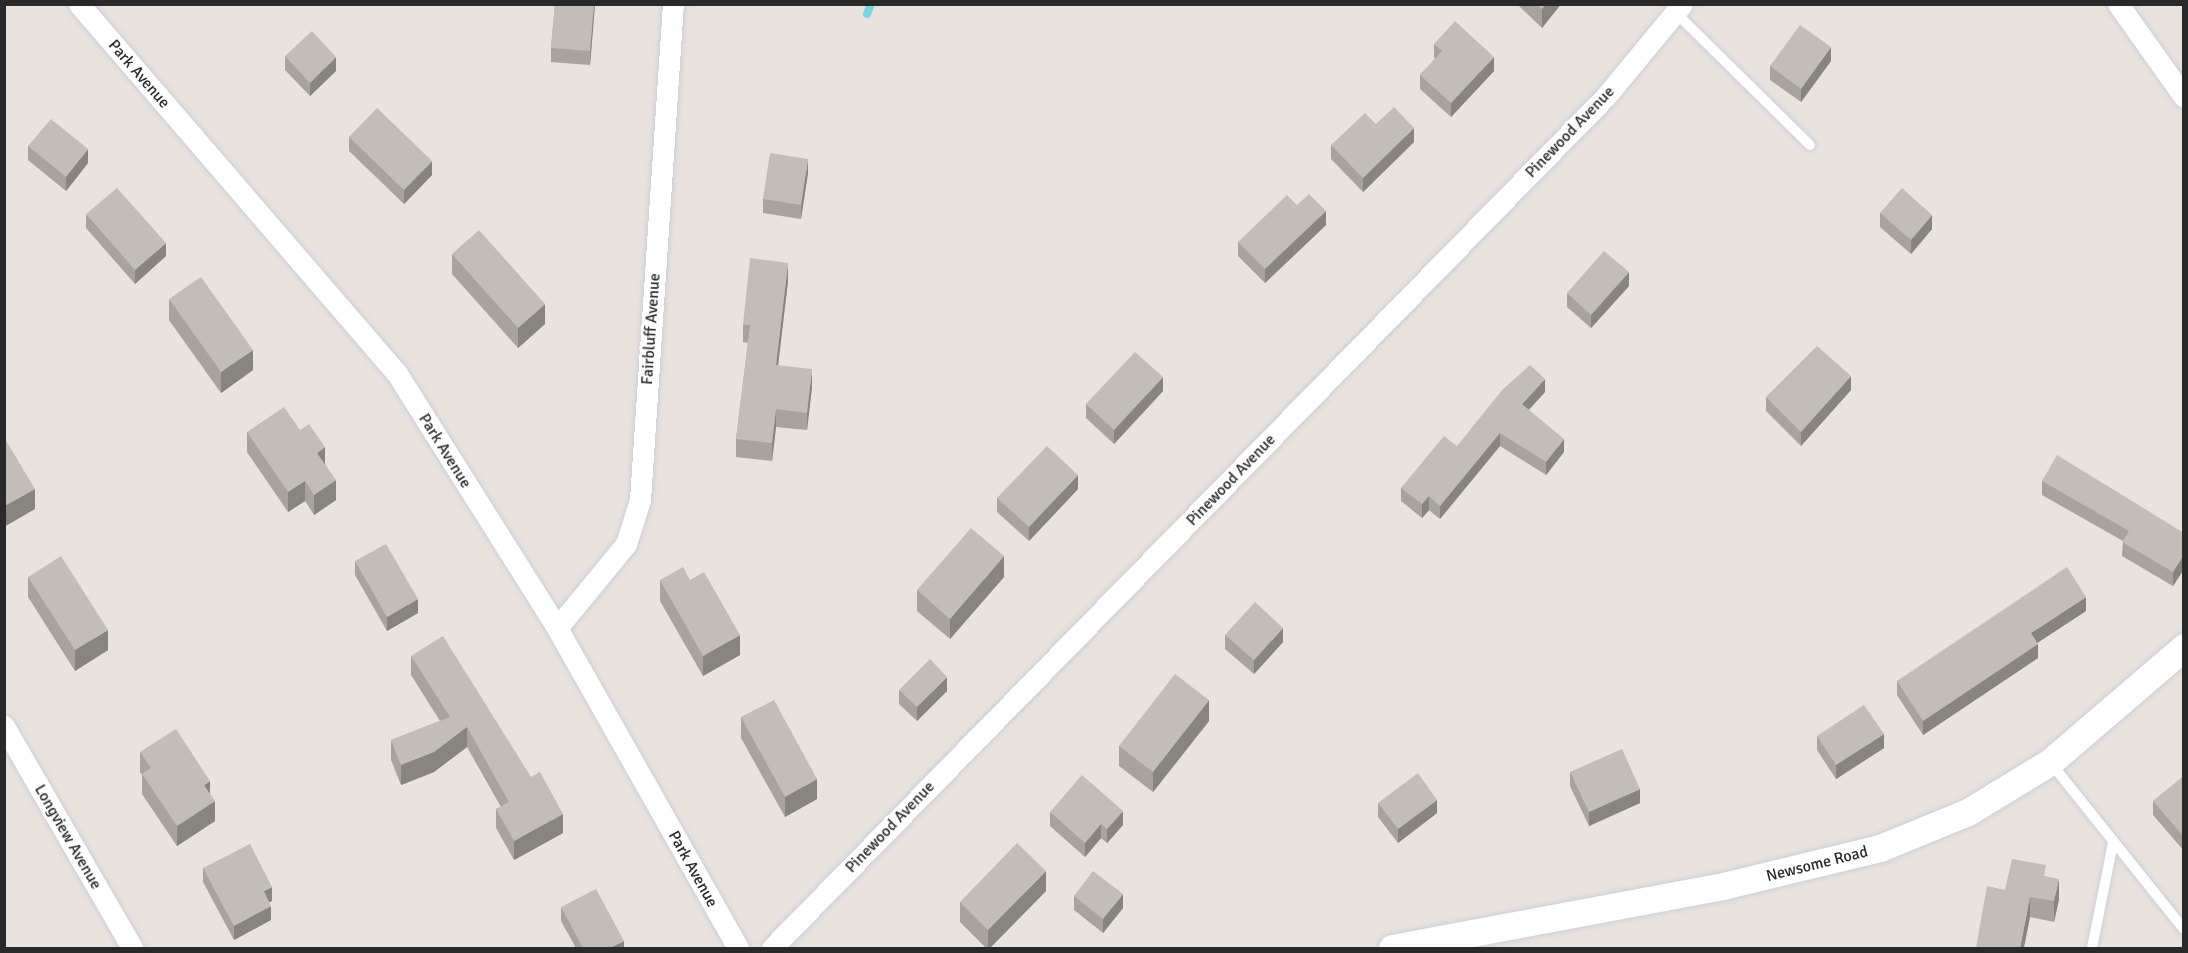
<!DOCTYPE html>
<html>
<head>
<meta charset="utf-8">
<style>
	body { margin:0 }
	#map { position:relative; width:2188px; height:953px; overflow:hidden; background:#eae2dc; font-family:Signika,sans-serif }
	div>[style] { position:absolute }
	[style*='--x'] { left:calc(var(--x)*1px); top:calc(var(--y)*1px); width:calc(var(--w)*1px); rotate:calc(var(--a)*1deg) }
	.stream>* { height:8px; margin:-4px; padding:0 4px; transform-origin:4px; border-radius:4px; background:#77d4e4 }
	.roads { filter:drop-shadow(0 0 2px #cacfda) drop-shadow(0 0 2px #cacfda) }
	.service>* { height:10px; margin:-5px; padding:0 5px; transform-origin:5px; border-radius:5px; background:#fff }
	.minor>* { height:21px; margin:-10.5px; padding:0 10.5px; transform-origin:10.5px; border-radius:10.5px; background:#fff }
	.tertiary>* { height:27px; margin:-13.5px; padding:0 13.5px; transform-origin:13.5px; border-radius:13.5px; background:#fff }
	.wall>* { inset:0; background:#a8a39d }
	.shaded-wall>* { inset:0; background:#888480 }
	.building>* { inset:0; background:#c3bdb7 }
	span { translate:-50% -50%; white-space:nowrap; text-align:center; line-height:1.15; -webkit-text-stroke:6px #fff; paint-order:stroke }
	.street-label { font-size:16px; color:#292929 }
	.frame { position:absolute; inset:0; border:6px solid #292929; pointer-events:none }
</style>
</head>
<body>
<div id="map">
	<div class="stream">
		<div style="--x:867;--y:14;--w:11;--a:-68"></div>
	</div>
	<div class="roads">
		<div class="service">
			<div style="--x:1676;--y:13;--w:188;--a:44.6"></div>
			<div style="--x:2050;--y:762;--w:214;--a:51.3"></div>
			<div style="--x:2092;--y:948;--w:107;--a:-78.7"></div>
		</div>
		<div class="minor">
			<div style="--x:79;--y:4;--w:486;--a:49.3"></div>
			<div style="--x:396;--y:372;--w:302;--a:57.8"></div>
			<div style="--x:557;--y:628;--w:368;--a:60.5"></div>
			<div style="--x:2118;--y:4;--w:114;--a:54.6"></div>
			<div style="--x:557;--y:628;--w:109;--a:-50.6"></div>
			<div style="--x:626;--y:544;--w:46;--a:-72.3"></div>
			<div style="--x:640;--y:500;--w:497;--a:-86.2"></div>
			<div style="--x:4;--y:726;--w:256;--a:60"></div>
			<div style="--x:772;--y:948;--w:1192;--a:-45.61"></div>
			<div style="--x:1606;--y:96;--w:119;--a:-50.4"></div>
		</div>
		<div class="tertiary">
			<div style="--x:1392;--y:948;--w:337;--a:-10.6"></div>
			<div style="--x:1723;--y:886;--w:162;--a:-13.6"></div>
			<div style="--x:1880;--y:848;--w:95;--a:-22.2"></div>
			<div style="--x:1968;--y:812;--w:96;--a:-31.4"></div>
			<div style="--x:2050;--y:762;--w:177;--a:-40.6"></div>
		</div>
	</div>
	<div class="wall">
		<div style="clip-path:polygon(555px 4px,595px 4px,590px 65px,551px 62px,551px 48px)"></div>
		<div style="clip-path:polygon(1517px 4px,1561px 4px,1542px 28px)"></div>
		<div style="clip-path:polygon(1434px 44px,1494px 71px,1451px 117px,1420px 89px,1420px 75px,1435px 59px,1434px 57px)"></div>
		<div style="clip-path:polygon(285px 56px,336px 71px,310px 96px,285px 70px)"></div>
		<div style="clip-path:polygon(1831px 61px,1801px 102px,1770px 80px,1770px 66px)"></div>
		<div style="clip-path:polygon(1376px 124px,1414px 142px,1363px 192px,1331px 159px,1331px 145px)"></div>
		<div style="clip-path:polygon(349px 137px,432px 175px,404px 204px,349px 151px)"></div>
		<div style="clip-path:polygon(28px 146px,88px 163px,66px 191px,28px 160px)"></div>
		<div style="clip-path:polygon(808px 173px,801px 219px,763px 213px,763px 199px)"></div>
		<div style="clip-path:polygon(1297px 205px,1326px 225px,1265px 283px,1238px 256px,1238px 242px)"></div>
		<div style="clip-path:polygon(1880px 213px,1932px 229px,1911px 254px,1880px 227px)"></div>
		<div style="clip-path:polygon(86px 214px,166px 256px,135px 284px,86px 228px)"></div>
		<div style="clip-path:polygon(452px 254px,545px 324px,518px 348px,452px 274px)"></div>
		<div style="clip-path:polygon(788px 281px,778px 365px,812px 387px,807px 430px,776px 427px,772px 461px,736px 457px,736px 439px,748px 343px,743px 342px,743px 325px)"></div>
		<div style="clip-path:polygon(1629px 286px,1591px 328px,1567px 307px,1567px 293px)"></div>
		<div style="clip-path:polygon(169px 299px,253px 370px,221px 393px,169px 320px)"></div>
		<div style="clip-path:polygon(1851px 390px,1801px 446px,1766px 411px,1766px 397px)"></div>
		<div style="clip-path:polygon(1163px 391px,1114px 444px,1086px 418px,1086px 404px)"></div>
		<div style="clip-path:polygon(1545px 392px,1529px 410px,1564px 452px,1546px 475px,1500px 446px,1440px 519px,1429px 510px,1422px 518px,1401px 501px,1401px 488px,1457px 446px)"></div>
		<div style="clip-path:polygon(300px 430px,325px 464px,336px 500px,314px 515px,305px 501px,288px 512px,247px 452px,247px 432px)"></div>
		<div style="clip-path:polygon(2042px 481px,2184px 533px,2184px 569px,2173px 586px,2122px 556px,2123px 541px,2042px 495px)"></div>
		<div style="clip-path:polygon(1078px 489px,1029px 541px,997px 512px,997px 498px)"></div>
		<div style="clip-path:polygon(355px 561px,418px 613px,387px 631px,355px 575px)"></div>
		<div style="clip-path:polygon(28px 577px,108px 650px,75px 671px,28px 597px)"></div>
		<div style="clip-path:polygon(1004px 577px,950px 639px,917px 611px,917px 590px)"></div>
		<div style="clip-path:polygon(660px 580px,690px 580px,740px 655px,703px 676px,660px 601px)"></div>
		<div style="clip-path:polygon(2086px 611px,2037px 643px,2038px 658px,1923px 735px,1897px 695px,1897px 681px)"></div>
		<div style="clip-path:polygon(1225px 635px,1283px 642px,1254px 674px,1225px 649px)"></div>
		<div style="clip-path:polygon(411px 656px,563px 833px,514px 860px,496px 828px,496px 809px,501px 807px,467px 747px,434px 772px,401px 785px,391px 760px,391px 740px,440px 721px,411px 675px)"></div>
		<div style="clip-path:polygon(899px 690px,947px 691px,917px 721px,899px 704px)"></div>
		<div style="clip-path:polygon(741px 717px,817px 799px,785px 817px,741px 738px)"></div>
		<div style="clip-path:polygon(1209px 721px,1153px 792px,1119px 766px,1119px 746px)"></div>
		<div style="clip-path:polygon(1817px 736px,1884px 748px,1836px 779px,1817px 750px)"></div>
		<div style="clip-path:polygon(140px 752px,210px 794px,215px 821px,177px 846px,142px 794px,142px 775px,140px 772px)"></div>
		<div style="clip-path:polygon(1570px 772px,1640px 803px,1589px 826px,1570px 786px)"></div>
		<div style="clip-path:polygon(2184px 779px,2184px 851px,2153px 815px,2153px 801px)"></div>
		<div style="clip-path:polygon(1378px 803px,1437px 813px,1398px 843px,1378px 817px)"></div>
		<div style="clip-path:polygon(1050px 812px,1123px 825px,1107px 843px,1101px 838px,1085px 857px,1050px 826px)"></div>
		<div style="clip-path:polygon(203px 868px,272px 901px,269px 902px,271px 920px,234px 940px,203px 882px)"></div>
		<div style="clip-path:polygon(2046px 876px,2059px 899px,2054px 922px,2030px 917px,2005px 890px)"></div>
		<div style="clip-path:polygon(1046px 891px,990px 948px,986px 948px,960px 922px,960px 902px)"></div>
		<div style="clip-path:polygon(1074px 896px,1123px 908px,1103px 933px,1074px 910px)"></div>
		<div style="clip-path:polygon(561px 907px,624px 948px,576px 948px,561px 921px)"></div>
	</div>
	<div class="shaded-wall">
		<div style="clip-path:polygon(594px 4px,595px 4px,590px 65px,590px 51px)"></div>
		<div style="clip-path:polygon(1546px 4px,1561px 4px,1542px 28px,1542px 9px)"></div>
		<div style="clip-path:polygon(1831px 47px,1831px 61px,1801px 102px,1801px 89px)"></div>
		<div style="clip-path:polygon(336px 57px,336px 71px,310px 96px,310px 83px)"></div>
		<div style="clip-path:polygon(1494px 57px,1494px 71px,1451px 117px,1451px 103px)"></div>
		<div style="clip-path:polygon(1414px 128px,1414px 142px,1363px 192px,1363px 178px)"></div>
		<div style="clip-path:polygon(88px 149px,88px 163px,66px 191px,66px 177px)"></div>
		<div style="clip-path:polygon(808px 159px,808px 173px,801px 219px,801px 205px)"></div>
		<div style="clip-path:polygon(432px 161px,432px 175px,404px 204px,404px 190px)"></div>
		<div style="clip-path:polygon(1326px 211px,1326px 225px,1265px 283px,1265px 269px)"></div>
		<div style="clip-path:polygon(1932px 215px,1932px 229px,1911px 254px,1911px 240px)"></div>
		<div style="clip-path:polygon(166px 243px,166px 256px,135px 284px,135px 270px)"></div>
		<div style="clip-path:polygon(788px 263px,788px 281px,776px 383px,776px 365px)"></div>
		<div style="clip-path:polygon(1629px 272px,1629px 286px,1591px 328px,1591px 315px)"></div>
		<div style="clip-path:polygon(545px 304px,545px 324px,518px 348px,518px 328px)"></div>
		<div style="clip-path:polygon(253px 350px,253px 370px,221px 393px,221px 372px)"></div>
		<div style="clip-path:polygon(812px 369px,812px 387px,807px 430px,807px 413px)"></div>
		<div style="clip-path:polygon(1851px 376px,1851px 390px,1801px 446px,1801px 432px)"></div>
		<div style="clip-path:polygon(1163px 377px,1163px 391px,1114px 444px,1114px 430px)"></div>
		<div style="clip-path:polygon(1545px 379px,1545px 392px,1522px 417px,1522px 404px)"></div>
		<div style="clip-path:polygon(776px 409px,776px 427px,772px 461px,772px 443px)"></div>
		<div style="clip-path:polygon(1500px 433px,1500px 446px,1440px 519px,1440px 506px)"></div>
		<div style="clip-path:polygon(1564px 439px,1564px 452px,1546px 475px,1546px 462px)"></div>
		<div style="clip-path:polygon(325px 447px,325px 468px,317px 453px)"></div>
		<div style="clip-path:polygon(1078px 475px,1078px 489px,1029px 541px,1029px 527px)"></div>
		<div style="clip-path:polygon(336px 480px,336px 500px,314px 515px,314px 495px)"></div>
		<div style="clip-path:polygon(305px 481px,305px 501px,288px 512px,288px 492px)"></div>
		<div style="clip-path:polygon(35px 489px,35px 509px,4px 527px,4px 506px)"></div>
		<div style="clip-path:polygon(1429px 496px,1429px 510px,1422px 518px,1422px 504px)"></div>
		<div style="clip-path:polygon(2184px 555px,2184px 569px,2173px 586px,2173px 572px)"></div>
		<div style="clip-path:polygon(1004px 556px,1004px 577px,950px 639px,950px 619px)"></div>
		<div style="clip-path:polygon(2086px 597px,2086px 611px,2031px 647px,2031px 633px)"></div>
		<div style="clip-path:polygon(418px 599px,418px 613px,387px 631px,387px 617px)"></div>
		<div style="clip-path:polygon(1283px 628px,1283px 642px,1254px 674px,1254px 660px)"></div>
		<div style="clip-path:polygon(108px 630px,108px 650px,75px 671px,75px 650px)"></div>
		<div style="clip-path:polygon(740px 635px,740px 655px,703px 676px,703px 656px)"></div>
		<div style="clip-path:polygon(2038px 644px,2038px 658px,1923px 735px,1923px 721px)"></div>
		<div style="clip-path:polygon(947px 677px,947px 691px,917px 721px,917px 707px)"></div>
		<div style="clip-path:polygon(1209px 700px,1209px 721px,1153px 792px,1153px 772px)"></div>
		<div style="clip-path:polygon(467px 727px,467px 747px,434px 772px,401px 785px,401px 765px)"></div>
		<div style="clip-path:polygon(1884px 734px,1884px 748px,1836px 779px,1836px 765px)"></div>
		<div style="clip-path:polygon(817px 779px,817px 799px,785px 817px,785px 797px)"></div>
		<div style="clip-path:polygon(210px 781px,210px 801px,204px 785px)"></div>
		<div style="clip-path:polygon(1640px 789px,1640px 803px,1589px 826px,1589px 812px)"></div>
		<div style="clip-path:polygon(1437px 800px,1437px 813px,1398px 843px,1398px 829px)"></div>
		<div style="clip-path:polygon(215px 801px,215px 821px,177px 846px,177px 826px)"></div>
		<div style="clip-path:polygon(1123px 811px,1123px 825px,1107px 843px,1107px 829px)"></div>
		<div style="clip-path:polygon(563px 814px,563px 833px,514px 860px,514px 841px)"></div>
		<div style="clip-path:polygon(1101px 824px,1101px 838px,1085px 857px,1085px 843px)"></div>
		<div style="clip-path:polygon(1046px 871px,1046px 891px,990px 948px,988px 948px,988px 930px)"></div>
		<div style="clip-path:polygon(2059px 879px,2059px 899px,2054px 922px,2054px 901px)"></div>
		<div style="clip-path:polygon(272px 887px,272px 901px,264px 905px,264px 891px)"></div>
		<div style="clip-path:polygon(1123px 894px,1123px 908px,1103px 933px,1103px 919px)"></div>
		<div style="clip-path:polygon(2030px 897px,2030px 917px,2024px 948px,2020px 948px)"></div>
		<div style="clip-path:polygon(271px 906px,271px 920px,234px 940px,234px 926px)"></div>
		<div style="clip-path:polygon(624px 941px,624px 948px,610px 948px)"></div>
	</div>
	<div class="building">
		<div style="clip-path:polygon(555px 4px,594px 4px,590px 51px,551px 48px)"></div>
		<div style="clip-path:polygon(1537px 4px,1546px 4px,1542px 9px)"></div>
		<div style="clip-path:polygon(1455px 21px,1494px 57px,1451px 103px,1420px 75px,1442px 51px,1434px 44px)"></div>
		<div style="clip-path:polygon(1800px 25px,1831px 47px,1801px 89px,1770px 66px)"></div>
		<div style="clip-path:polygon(312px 31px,336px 57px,310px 83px,285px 56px)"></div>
		<div style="clip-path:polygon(1394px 107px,1414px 128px,1363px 178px,1331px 145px,1365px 113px,1376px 124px)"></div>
		<div style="clip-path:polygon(377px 108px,432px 161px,404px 190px,349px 137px)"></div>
		<div style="clip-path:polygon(51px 119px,88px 149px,66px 177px,28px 146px)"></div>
		<div style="clip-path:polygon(770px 153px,808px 159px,801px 205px,763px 199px)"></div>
		<div style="clip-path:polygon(117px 188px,166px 243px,135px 270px,86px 214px)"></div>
		<div style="clip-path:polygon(1902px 188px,1932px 215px,1911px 240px,1880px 213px)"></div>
		<div style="clip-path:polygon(1309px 194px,1326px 211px,1265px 269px,1238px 242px,1287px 195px,1297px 205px)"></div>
		<div style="clip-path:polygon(479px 230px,545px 304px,518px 328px,452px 254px)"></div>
		<div style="clip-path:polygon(1604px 251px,1629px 272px,1591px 315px,1567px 293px)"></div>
		<div style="clip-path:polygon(750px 258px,788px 263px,776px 365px,812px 369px,807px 413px,776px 409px,772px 443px,736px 439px,750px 325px,743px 325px)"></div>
		<div style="clip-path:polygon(201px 277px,253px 350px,221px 372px,169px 299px)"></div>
		<div style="clip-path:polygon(1817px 346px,1851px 376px,1801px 432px,1766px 397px)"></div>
		<div style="clip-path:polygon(1135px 352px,1163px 377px,1114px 430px,1086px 404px)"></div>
		<div style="clip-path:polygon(1530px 365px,1545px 379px,1522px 404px,1564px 439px,1546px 462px,1500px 433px,1440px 506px,1429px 496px,1422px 504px,1401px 488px,1444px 436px,1457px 446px,1503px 389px)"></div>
		<div style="clip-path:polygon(284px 407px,300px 430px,309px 424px,325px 447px,317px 453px,336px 480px,314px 495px,305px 481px,288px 492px,247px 432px)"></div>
		<div style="clip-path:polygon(4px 437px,35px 489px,4px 506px)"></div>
		<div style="clip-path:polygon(1047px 446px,1078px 475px,1029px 527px,997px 498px)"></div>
		<div style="clip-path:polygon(2057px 455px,2184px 533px,2184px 555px,2173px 572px,2122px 542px,2129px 531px,2042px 481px)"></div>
		<div style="clip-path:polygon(971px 528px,1004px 556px,950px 619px,917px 590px)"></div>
		<div style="clip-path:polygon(386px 544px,418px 599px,387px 617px,355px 561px)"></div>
		<div style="clip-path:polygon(61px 556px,108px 630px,75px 650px,28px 577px)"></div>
		<div style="clip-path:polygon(683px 567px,690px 580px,704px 572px,740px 635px,703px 656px,660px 580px)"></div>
		<div style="clip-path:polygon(2067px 567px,2086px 597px,2031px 633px,2038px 644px,1923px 721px,1897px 681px)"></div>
		<div style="clip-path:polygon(1255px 602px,1283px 628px,1254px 660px,1225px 635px)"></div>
		<div style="clip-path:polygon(443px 636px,531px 777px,540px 772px,563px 814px,514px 841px,496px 809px,509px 802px,467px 727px,434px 752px,401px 765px,391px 740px,450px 717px,411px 656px)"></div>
		<div style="clip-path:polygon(930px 659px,947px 677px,917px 707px,899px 690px)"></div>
		<div style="clip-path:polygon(1175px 674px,1209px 700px,1153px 772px,1119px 746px)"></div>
		<div style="clip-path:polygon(774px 700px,817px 779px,785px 797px,741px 717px)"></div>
		<div style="clip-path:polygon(1864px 705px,1884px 734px,1836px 765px,1817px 736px)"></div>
		<div style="clip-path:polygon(176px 729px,210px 781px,204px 785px,215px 801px,177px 826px,142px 774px,151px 768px,140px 752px)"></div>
		<div style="clip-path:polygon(1622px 749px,1640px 789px,1589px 812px,1570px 772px)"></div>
		<div style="clip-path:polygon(1418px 773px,1437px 800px,1398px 829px,1378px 803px)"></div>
		<div style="clip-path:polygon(1082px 775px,1123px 811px,1107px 829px,1101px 824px,1085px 843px,1050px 812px)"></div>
		<div style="clip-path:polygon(2182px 777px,2184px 779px,2184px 837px,2153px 801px)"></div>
		<div style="clip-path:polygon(1017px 843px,1046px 871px,988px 930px,960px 902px)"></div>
		<div style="clip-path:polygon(250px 844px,272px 887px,264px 891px,271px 906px,234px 926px,203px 868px)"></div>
		<div style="clip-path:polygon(2012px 859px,2046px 865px,2044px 876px,2059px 879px,2054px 901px,2030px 897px,2020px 948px,1976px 948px,1987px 886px,2005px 890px)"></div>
		<div style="clip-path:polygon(1093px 871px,1123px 894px,1103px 919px,1074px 896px)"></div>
		<div style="clip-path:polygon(596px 889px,624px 941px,610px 948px,583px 948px,561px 907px)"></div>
		<div style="clip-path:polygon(1789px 947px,1789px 948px,1775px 948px)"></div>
	</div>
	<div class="street-label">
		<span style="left:139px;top:74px;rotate:49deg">Park Avenue</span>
		<span style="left:1570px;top:132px;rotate:-46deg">Pinewood Avenue</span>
		<span style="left:651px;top:329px;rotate:-86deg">Fairbluff Avenue</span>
		<span style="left:445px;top:451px;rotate:58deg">Park Avenue</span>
		<span style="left:1231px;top:480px;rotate:-46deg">Pinewood Avenue</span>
		<span style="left:890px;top:827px;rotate:-46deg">Pinewood Avenue</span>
		<span style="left:68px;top:837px;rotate:60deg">Longview Avenue</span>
		<span style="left:1817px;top:864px;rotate:-14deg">Newsome Road</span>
		<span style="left:693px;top:869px;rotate:61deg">Park Avenue</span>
	</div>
	<div class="frame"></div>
</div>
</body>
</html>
